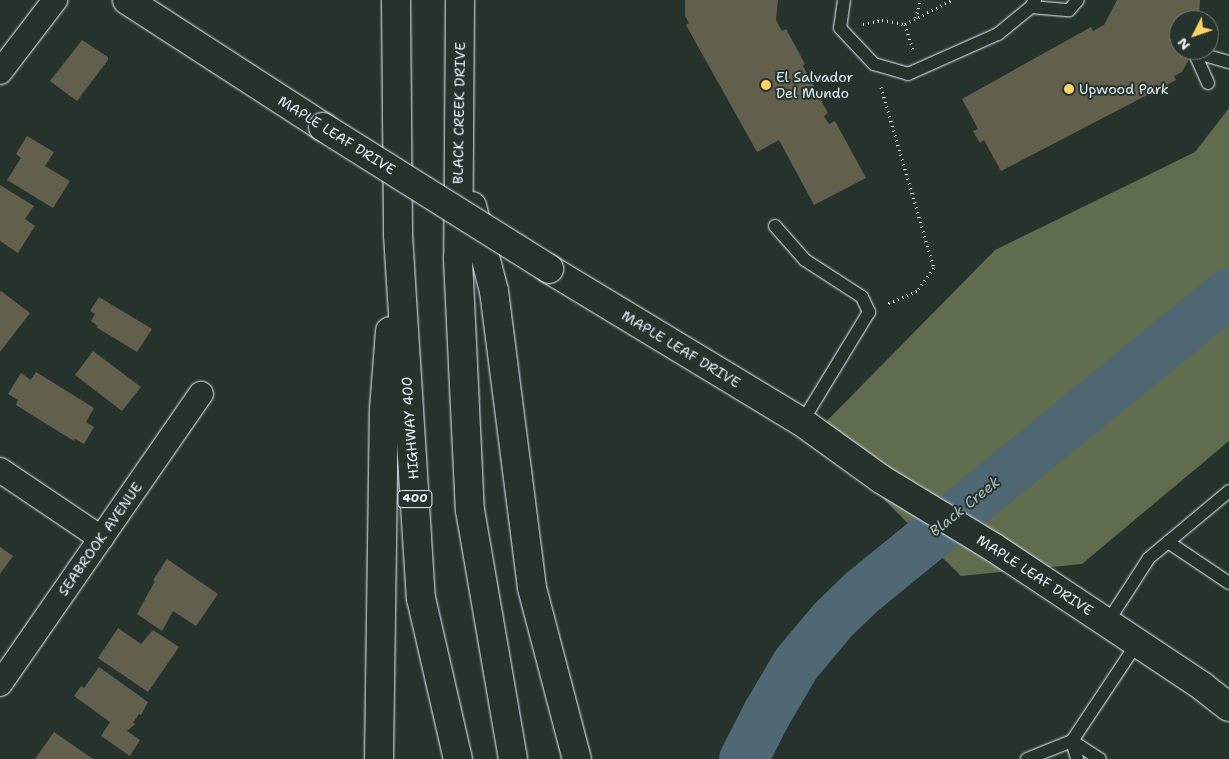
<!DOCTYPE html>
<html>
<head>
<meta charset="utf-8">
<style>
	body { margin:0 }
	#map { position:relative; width:1229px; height:759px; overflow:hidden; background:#26332d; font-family:"Shantell Sans",sans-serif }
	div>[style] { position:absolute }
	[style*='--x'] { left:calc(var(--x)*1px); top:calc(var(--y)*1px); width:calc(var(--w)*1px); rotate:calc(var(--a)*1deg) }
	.green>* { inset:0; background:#5f6c4e }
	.river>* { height:49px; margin:-24.5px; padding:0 24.5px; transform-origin:24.5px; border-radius:24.5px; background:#4f6874 }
	.building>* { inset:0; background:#62604c }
	.path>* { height:3px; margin-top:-1.5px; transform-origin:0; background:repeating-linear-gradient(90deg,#e8f1f8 0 1px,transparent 0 5px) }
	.roads { filter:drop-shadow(0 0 1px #e8f1f8) drop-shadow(0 0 1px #e8f1f8) }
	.lane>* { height:12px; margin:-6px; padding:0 6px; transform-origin:6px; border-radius:6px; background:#26332d }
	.street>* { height:24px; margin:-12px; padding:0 12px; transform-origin:12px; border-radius:12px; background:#26332d }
	.secondary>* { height:28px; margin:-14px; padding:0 14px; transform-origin:14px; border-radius:14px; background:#26332d }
	.highway>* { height:28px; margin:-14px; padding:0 14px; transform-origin:14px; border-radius:14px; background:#26332d }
	.bridges { filter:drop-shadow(0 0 1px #e8f1f8) drop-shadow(0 0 1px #e8f1f8) }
	.secondary-bridge>* { height:28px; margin:-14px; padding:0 14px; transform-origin:14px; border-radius:14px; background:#26332d }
	.dots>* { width:14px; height:14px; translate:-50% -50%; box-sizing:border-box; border:2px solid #26332d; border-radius:50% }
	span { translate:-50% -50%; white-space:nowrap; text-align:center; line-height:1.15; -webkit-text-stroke:4px #26332d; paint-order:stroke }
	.shield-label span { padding:1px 4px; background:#26332d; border:1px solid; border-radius:4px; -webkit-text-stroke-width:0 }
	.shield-label { font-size:12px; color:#e8f1f8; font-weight:700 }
	.poi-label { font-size:14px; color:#e8f1f8 }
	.left { translate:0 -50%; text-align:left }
	.street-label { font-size:14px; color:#e8f1f8 }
	.water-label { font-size:15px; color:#abbac3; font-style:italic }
	.north { position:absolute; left:1169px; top:10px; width:50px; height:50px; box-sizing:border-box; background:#26332d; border:1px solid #747f7e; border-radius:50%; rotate:229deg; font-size:14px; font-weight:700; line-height:20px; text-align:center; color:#e8f1f8 }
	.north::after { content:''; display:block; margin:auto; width:18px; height:22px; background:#ffd166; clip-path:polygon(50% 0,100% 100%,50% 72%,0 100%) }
</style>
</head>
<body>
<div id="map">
	<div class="green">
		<div style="clip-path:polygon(1229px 108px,1229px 441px,1082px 564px,961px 576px,816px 432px,995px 250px,1195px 152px)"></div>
	</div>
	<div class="river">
		<div style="--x:743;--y:759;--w:51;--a:-62.9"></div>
		<div style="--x:766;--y:714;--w:59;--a:-59.5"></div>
		<div style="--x:796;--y:663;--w:57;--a:-49.9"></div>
		<div style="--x:833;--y:619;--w:39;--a:-44"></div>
		<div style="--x:861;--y:592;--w:475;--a:-39.2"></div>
	</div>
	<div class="building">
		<div style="clip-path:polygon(685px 0,778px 0,776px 20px,782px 31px,786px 29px,805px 64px,803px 66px,828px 113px,824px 116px,829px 124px,835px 121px,866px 178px,814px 205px,779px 140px,757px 152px,686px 25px,689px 23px,685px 16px)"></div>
		<div style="clip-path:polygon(1117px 0,1200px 0,1199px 20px,1179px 20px,1179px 50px,1194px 50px,1182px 72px,1174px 76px,1176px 80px,1001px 171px,984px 140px,980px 143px,973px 131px,978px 129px,962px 99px,1091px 27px,1093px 31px,1104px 25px)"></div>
		<div style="clip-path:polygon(82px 40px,108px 57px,108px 60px,77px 101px,50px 81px)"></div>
		<div style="clip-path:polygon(27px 136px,54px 152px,45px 166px,70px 181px,53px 208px,7px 180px,21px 158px,16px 154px)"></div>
		<div style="clip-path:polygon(0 185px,34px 206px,25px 219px,35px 226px,18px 253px,0 241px)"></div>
		<div style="clip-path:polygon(1px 291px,30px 313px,0 352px,0 292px)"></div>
		<div style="clip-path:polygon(99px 297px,152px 329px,137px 352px,96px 327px,98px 326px,91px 321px,95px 314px,90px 311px)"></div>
		<div style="clip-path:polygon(93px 351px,141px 387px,122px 411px,75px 375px)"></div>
		<div style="clip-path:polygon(36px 372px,94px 408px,86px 422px,94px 427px,84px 444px,75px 439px,74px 441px,16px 405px,18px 400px,8px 394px,21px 373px,31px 380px)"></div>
		<div style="clip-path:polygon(0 547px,13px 556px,0 574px)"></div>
		<div style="clip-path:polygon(167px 559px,218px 594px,196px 626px,173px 611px,162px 631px,137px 614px,155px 581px,153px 580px)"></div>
		<div style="clip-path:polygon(118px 628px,141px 644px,153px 630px,179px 647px,148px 692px,98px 658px)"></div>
		<div style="clip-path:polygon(99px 667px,148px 702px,141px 715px,139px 714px,133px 723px,135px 724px,127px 731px,140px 740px,130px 756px,101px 736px,110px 722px,74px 696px,81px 686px,84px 688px)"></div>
		<div style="clip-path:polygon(54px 732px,93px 759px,35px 759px)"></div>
	</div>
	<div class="path">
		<div style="--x:916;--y:18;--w:18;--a:-77"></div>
		<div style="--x:863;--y:24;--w:19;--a:-12"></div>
		<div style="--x:882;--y:20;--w:23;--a:10"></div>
		<div style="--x:905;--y:24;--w:53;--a:-27.1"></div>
		<div style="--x:905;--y:24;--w:27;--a:73"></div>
		<div style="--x:881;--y:87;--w:189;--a:73.7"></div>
		<div style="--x:934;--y:268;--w:29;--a:126"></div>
		<div style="--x:917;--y:291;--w:33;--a:157"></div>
	</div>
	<div class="roads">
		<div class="lane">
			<div style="--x:844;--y:0;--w:28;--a:98"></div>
			<div style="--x:840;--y:28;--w:50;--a:46.6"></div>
			<div style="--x:874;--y:64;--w:35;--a:16"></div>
			<div style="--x:908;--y:74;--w:98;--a:-24"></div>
			<div style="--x:998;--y:34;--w:43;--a:-39.3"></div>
			<div style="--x:1031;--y:7;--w:8;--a:-60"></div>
			<div style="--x:1031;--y:7;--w:38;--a:5"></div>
			<div style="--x:1069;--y:10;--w:13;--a:-48"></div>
			<div style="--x:1208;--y:83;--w:34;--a:-114"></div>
			<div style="--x:1194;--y:52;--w:36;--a:16"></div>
			<div style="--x:775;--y:226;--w:45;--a:48.6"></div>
			<div style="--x:805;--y:260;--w:68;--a:33"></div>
			<div style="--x:862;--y:297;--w:17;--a:65"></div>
			<div style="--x:869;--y:312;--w:129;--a:121.3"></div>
			<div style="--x:1168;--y:542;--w:73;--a:33.9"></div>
			<div style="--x:1107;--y:623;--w:77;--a:-57.1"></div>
			<div style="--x:1149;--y:558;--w:104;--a:-39.9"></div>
			<div style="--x:1072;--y:741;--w:33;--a:33"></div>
			<div style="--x:1072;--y:741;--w:19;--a:74"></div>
			<div style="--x:1027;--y:759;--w:48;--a:-21.8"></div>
			<div style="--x:1072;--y:741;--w:118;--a:-56.4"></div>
		</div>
		<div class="street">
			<div style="--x:0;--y:72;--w:91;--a:-52.6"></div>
			<div style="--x:0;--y:470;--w:122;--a:34"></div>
			<div style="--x:0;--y:684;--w:353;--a:-55.3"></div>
		</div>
		<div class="secondary">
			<div style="--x:127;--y:0;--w:234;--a:32.9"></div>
			<div style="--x:549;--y:269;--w:296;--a:31.2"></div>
			<div style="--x:802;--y:422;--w:97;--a:35.8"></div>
			<div style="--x:881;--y:479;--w:131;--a:31.3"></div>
			<div style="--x:993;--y:547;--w:251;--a:33.6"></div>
			<div style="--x:1202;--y:686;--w:34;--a:38"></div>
		</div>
		<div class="highway">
			<div style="--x:396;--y:0;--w:235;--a:89.5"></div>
			<div style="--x:398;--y:235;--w:364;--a:86.4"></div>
			<div style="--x:421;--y:598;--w:165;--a:77.1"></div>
			<div style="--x:460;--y:0;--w:259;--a:90.4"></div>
			<div style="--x:458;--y:259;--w:251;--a:87.3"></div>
			<div style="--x:470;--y:510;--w:253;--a:80.2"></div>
			<div style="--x:472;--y:206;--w:88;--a:75.5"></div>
			<div style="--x:494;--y:291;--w:299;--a:82.7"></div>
			<div style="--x:532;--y:588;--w:177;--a:75.3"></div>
			<div style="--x:379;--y:759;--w:350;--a:-89.2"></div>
			<div style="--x:384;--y:409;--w:78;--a:-85.6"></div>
		</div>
	</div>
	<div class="bridges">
		<div class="secondary-bridge">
			<div style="--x:323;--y:127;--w:267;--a:32.1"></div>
		</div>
	</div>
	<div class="dots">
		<div style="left:766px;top:85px;background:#ffd166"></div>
		<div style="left:1069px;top:89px;background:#ffd166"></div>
	</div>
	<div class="shield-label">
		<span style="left:415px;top:499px">400</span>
	</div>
	<div class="poi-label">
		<span class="left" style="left:776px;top:85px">El Salvador<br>Del Mundo</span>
		<span class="left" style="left:1079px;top:89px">Upwood Park</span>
	</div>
	<div class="street-label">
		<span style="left:459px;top:113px;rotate:-89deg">BLACK CREEK DRIVE</span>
		<span style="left:337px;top:135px;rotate:32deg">MAPLE LEAF DRIVE</span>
		<span style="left:681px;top:349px;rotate:31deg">MAPLE LEAF DRIVE</span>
		<span style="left:410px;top:428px;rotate:-94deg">HIGHWAY 400</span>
		<span style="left:100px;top:539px;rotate:-55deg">SEABROOK AVENUE</span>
		<span style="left:1035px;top:575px;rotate:33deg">MAPLE LEAF DRIVE</span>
	</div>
	<div class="water-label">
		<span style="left:965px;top:507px;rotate:-39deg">Black Creek</span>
	</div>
	<div class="north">N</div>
</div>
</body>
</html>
